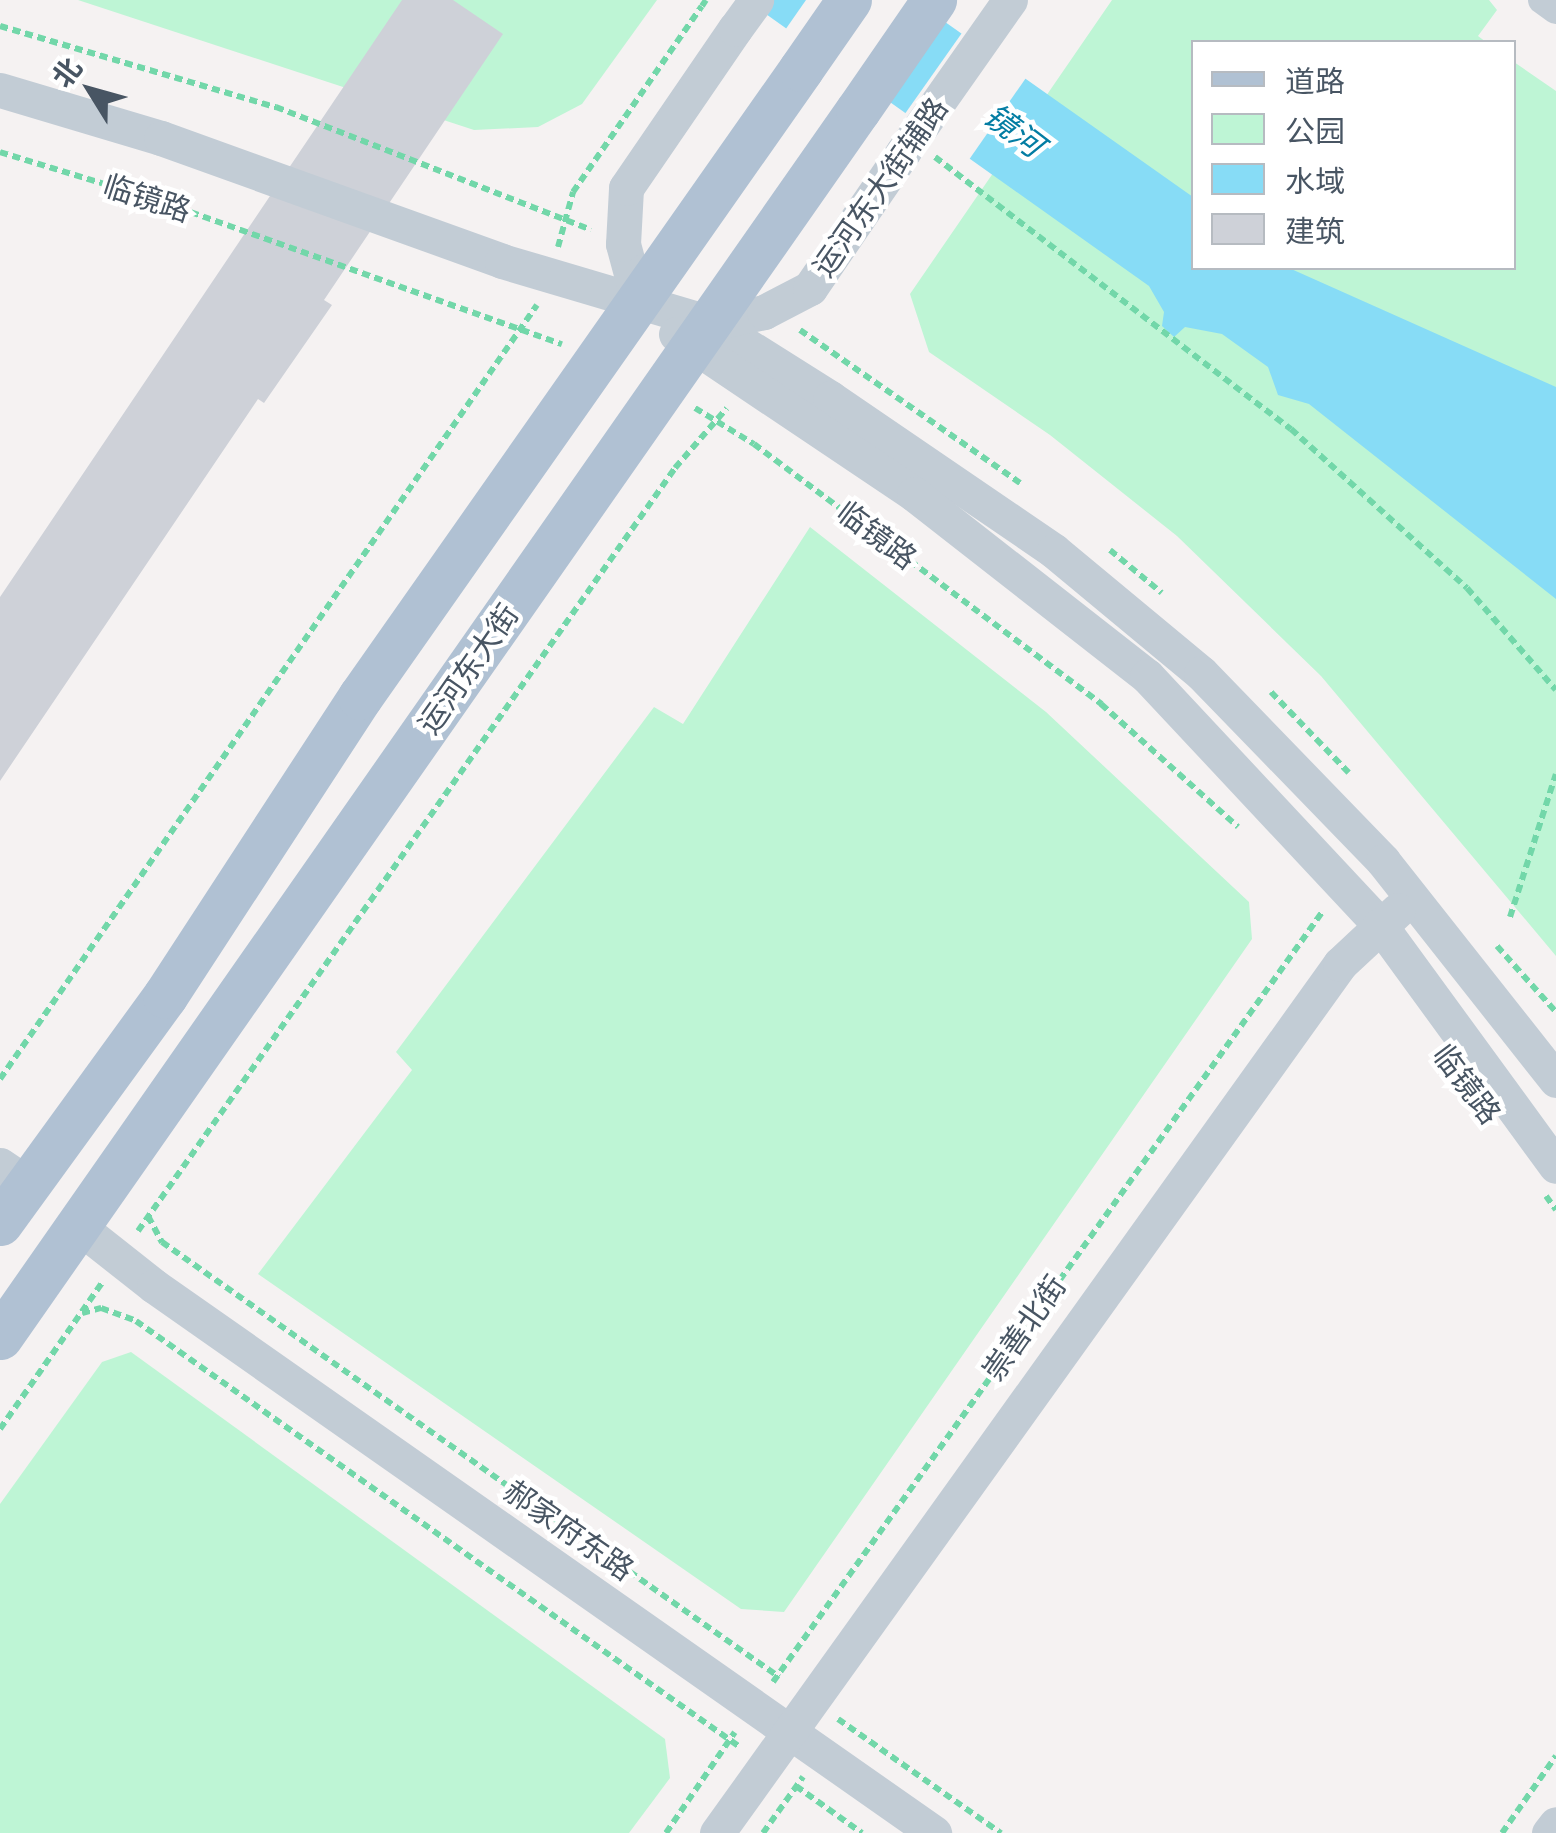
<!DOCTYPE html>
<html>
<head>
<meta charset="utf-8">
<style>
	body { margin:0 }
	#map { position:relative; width:1556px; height:1833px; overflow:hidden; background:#f5f2f2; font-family:"Open Sans","Noto Sans SC",sans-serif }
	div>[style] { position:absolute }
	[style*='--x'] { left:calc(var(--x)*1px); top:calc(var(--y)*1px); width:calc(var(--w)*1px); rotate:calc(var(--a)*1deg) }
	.green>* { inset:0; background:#bef5d5 }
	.water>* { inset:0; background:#87dcf6 }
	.pier>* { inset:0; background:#f5f2f2 }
	.building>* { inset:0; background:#ced1d8 }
	.path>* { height:6px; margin-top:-3px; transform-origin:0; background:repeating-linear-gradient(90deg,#72d7a9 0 8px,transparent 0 13px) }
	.minor>* { height:28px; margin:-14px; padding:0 14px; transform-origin:14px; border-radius:14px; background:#c2ccd5 }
	.tertiary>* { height:35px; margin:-17.5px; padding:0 17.5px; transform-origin:17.5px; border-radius:17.5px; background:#c2ccd5 }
	.primary>* { height:45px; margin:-22.5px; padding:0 22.5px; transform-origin:22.5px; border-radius:22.5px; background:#b0c1d3 }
	.path-bridge>* { height:6px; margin-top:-3px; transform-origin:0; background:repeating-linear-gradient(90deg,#72d7a9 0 8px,transparent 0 13px) }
	.tertiary-bridge>* { height:35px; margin:-17.5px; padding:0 17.5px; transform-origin:17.5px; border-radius:17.5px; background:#c2ccd5 }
	.primary-bridge>* { height:45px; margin:-22.5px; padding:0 22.5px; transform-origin:22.5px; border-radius:22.5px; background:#b0c1d3 }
	span { translate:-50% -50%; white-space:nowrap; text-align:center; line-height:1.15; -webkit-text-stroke:9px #fff; paint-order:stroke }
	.street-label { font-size:30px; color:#485563 }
	.water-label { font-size:32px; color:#037da3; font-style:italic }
	.legend { position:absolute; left:1191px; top:40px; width:325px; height:230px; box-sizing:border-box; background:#fff; border:2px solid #b6bbc1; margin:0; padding:12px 18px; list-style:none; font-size:30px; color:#485563 }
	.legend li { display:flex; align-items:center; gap:20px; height:50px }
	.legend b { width:50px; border:2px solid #b6bbc1 }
	.north { position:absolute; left:40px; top:40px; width:100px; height:100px; -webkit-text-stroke:8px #fff; paint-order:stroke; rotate:307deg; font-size:28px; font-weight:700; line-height:40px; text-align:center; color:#485563 }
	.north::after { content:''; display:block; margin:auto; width:35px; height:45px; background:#485563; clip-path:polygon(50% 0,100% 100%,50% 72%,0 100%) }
</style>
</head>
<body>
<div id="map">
	<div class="green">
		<div style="clip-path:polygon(78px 0,657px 0,582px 104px,538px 127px,474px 130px)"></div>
		<div style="clip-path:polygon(1112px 0,1489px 0,1497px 10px,1478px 36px,1486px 42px,1194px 42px,1194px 268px,1514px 268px,1514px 62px,1556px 91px,1556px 956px,1321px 676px,1177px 536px,1050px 435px,929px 352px,910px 294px)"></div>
		<div style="clip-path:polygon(810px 527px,1046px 712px,1249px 902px,1252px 939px,784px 1612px,741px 1609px,258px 1274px,412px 1070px,396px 1052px,654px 707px,683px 724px)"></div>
		<div style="clip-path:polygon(131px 1352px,665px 1739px,670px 1778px,629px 1833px,0 1833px,0 1504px,102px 1362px)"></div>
	</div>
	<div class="water">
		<div style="clip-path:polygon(746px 0,914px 0,1193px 197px,1194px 268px,1289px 268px,1556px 387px,1556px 599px,1309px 404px,1278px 395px,1268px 367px,1222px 334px,1185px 327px,1174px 337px,1162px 326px,1164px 312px,1149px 286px)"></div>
	</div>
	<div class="pier">
		<div style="clip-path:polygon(806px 0,922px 0,883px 104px,783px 33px)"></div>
		<div style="clip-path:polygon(964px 30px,1028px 75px,966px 164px,902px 118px)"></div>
	</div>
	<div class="building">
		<div style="clip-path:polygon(402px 0,453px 0,503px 34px,324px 300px,332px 305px,264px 403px,258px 399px,0 781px,0 597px)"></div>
	</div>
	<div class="path">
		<div style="--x:0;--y:26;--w:288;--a:16.4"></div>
		<div style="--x:276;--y:107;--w:338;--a:21.3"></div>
		<div style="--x:0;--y:152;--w:161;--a:17"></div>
		<div style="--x:154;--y:199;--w:433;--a:19.6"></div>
		<div style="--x:935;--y:157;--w:448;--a:37.4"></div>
		<div style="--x:1291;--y:429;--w:237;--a:42.1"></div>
		<div style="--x:1467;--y:588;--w:135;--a:48.9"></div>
		<div style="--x:558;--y:247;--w:57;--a:-74.7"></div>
		<div style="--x:573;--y:192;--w:226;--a:-55.3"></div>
		<div style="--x:800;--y:330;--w:268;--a:34.8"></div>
		<div style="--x:695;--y:408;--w:69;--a:31.4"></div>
		<div style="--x:754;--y:444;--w:434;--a:36.8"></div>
		<div style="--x:1101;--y:704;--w:184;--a:41.9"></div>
		<div style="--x:1110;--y:550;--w:67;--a:39.6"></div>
		<div style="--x:1271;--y:692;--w:112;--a:46.1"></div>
		<div style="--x:1510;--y:917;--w:150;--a:-72.2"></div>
		<div style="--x:1497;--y:946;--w:89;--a:48.2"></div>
		<div style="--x:0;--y:1079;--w:942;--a:-55.25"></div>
		<div style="--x:1546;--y:1196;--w:17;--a:54"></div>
		<div style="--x:148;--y:1216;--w:30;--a:62"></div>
		<div style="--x:162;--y:1242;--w:755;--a:35.18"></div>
		<div style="--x:138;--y:1231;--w:933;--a:-54.86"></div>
		<div style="--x:675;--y:468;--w:79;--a:-49.1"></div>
		<div style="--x:82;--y:1313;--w:20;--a:-15"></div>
		<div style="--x:101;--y:1308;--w:37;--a:20"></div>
		<div style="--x:136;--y:1321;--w:739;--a:35.2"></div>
		<div style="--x:0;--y:1429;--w:178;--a:-55.1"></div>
		<div style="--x:773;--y:1682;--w:947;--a:-54.5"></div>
		<div style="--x:838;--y:1719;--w:199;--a:35"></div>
		<div style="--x:796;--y:1786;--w:81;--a:35.5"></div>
		<div style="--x:666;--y:1833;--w:122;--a:-55.7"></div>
		<div style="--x:763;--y:1833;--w:69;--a:-54.5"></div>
		<div style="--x:1502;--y:1833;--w:94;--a:-55"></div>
	</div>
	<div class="minor">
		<div style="--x:1542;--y:0;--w:17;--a:36"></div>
	</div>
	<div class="tertiary">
		<div style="--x:0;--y:90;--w:168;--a:16.6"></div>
		<div style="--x:161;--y:138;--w:363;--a:19.8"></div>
		<div style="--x:502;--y:261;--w:218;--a:16.5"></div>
		<div style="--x:711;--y:323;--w:141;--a:32.2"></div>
		<div style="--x:830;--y:398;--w:271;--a:34.3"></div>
		<div style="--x:1054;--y:551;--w:191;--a:39.7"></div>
		<div style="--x:1201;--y:673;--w:262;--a:45.9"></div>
		<div style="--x:1383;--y:861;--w:279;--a:51.7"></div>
		<div style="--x:638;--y:300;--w:58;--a:-105"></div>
		<div style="--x:623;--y:244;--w:56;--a:-86.9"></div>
		<div style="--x:626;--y:188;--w:193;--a:-55.6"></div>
		<div style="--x:711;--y:323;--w:54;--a:-11.7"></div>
		<div style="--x:764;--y:312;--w:52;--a:-27.6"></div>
		<div style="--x:810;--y:288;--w:165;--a:-55.6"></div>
		<div style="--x:676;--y:334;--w:287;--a:33.9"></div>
		<div style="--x:914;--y:494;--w:296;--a:38"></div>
		<div style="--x:1147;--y:676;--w:341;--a:46.9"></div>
		<div style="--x:1380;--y:925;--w:298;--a:53.9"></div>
		<div style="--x:0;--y:1165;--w:34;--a:34"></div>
		<div style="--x:78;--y:1226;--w:97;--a:38.3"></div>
		<div style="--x:154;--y:1286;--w:953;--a:35.04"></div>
		<div style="--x:717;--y:1833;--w:1069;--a:-54.36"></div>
		<div style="--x:1340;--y:964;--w:79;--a:-43"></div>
		<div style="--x:1549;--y:1833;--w:11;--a:-52"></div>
	</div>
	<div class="primary">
		<div style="--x:0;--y:1223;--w:281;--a:-54"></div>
		<div style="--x:165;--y:996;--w:357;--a:-56.9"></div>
		<div style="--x:360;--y:697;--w:767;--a:-54.92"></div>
		<div style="--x:0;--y:1337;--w:1497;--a:-55.04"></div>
	</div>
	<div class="path-bridge">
		<div style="--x:702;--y:6;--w:7;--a:-56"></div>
	</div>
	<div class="tertiary-bridge">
		<div style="--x:735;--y:29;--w:36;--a:-54"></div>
		<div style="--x:903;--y:152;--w:186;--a:-54.9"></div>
	</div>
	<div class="primary-bridge">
		<div style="--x:801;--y:69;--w:84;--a:-55.2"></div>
		<div style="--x:858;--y:110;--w:134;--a:-55.4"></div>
	</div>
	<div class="street-label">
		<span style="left:880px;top:187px;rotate:-55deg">运河东大街辅路</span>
		<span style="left:147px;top:198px;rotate:18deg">临镜路</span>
		<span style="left:877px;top:535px;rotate:37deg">临镜路</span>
		<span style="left:468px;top:669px;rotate:-55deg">运河东大街</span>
		<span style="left:1467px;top:1084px;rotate:53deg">临镜路</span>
		<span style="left:1024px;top:1328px;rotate:-55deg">崇善北街</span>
		<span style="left:569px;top:1530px;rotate:35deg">郝家府东路</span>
	</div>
	<div class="water-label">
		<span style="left:1014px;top:130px;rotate:37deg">镜河</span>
	</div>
	<ul class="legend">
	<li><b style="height:12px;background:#b0c1d3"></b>道路</li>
	<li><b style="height:28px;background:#bef5d5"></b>公园</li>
	<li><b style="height:28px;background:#87dcf6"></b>水域</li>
	<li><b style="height:28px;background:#ced1d8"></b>建筑</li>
	</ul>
	<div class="north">北</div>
</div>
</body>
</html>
